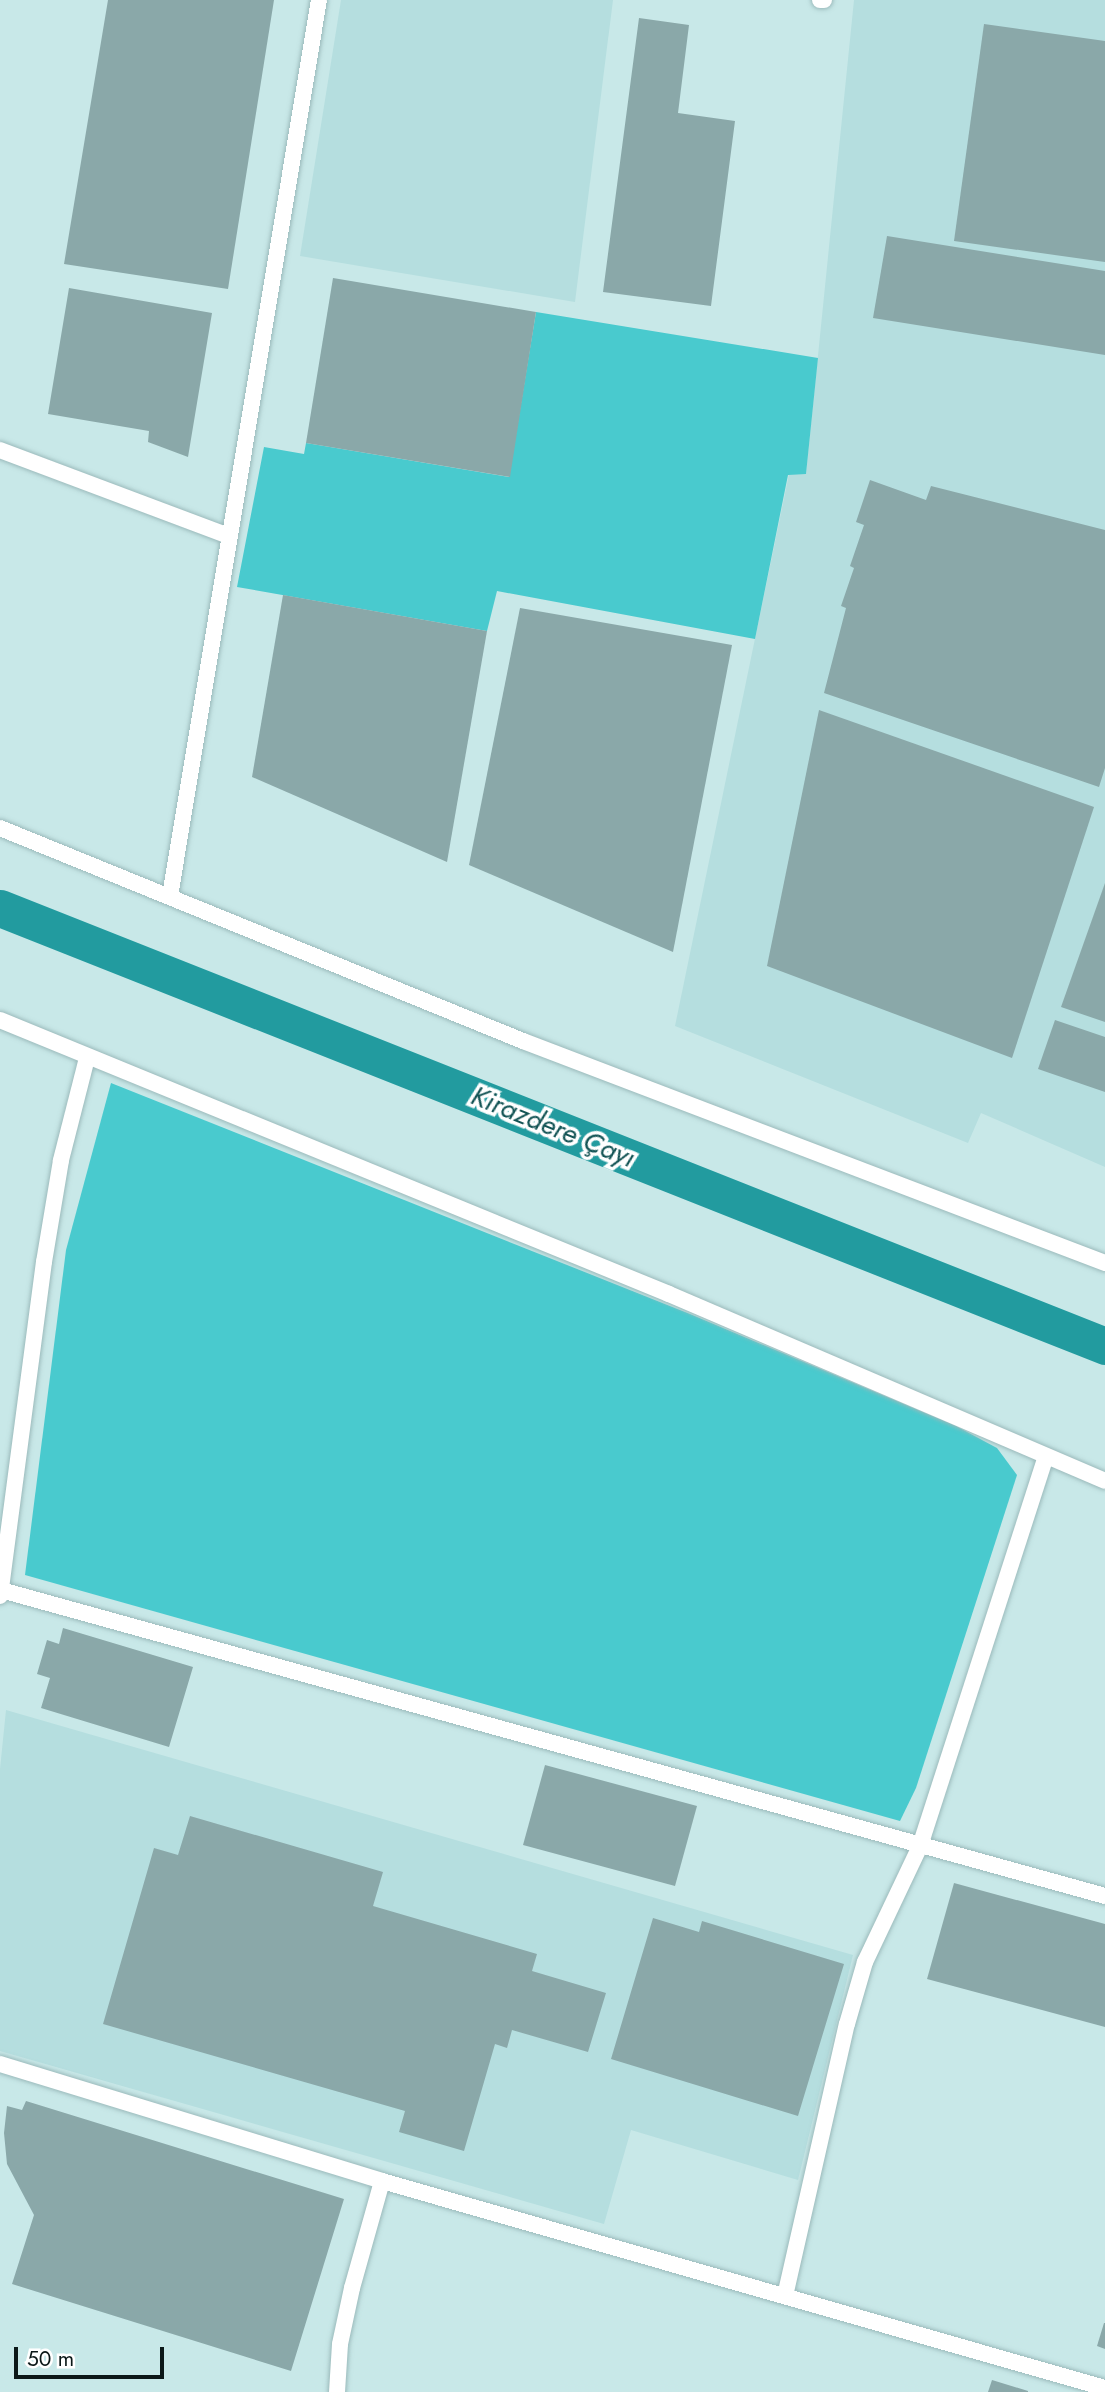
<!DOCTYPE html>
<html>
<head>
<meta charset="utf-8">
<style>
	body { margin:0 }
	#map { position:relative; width:1105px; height:2392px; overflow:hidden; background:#c8e8e8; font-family:Jost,sans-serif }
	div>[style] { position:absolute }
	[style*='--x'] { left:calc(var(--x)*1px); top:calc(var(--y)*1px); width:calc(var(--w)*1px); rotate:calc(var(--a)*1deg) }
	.built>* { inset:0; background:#b5dedf }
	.green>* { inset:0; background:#49cace }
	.river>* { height:37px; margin:-18.5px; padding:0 18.5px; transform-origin:18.5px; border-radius:18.5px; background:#229b9f }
	.building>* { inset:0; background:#8aa8a9 }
	.roads { filter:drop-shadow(0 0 2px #9bbabb) drop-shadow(0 0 2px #9bbabb) }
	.street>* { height:16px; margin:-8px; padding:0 8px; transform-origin:8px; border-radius:8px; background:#fff }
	span { translate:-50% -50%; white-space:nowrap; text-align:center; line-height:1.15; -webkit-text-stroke:7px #fff; paint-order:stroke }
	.water-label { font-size:28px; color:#135455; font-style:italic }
	.scale { position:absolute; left:14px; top:2347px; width:150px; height:32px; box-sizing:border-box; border:4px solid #0c1818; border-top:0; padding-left:9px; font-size:21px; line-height:24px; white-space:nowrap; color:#0c1818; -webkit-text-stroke:5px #fff; paint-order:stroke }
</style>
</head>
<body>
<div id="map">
	<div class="built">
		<div style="clip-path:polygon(341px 0,613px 0,575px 302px,300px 256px)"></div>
		<div style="clip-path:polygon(854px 0,1105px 0,1105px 1167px,981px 1113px,968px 1143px,675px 1026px,789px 474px,806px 474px)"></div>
		<div style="clip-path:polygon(6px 1710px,853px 1955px,798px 2180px,631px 2130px,604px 2224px,0 2051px,0 1769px)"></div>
	</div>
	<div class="green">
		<div style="clip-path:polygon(536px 312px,818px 358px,806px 474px,788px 475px,755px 639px,497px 591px,487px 631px,237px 587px,264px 447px,304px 454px,306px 443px,509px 477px)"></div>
		<div style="clip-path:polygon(111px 1083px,690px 1314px,956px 1426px,997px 1448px,1017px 1475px,916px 1788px,900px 1821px,25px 1575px,66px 1250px)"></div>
	</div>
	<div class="river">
		<div style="--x:0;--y:908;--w:1189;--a:21.62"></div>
	</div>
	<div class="building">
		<div style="clip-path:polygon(108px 0,274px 0,228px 289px,64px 264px)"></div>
		<div style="clip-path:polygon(639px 18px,689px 25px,678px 113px,735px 121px,711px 306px,603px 292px)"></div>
		<div style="clip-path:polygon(984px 24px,1105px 41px,1105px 262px,954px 241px)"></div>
		<div style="clip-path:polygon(887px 236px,1105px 271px,1105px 355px,873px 318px)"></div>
		<div style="clip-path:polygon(333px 278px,536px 312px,510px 477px,306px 443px)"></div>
		<div style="clip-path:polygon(69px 288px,212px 313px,188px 457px,148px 442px,149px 431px,48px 414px)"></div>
		<div style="clip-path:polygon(870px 480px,926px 500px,931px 486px,1105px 530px,1105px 768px,1099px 787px,824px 693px,846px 608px,841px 606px,854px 568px,850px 566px,864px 525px,856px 522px)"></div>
		<div style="clip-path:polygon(283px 595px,487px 631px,447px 862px,252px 777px)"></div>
		<div style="clip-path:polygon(520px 608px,732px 645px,673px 952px,469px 865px)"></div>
		<div style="clip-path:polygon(819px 710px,1094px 807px,1012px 1058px,767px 966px)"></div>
		<div style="clip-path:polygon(1105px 883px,1105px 1022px,1061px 1007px)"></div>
		<div style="clip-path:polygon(1055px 1020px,1105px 1037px,1105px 1092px,1038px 1069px)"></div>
		<div style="clip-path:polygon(63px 1628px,193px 1667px,169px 1747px,41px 1708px,50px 1678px,37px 1674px,47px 1640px,59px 1644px)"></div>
		<div style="clip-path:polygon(545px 1765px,697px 1806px,675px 1886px,523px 1845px)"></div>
		<div style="clip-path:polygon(190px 1816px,383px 1872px,373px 1906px,537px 1954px,532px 1971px,606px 1993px,588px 2052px,512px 2030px,507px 2048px,495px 2044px,464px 2151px,399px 2132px,405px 2111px,103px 2024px,154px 1848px,178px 1855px)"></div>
		<div style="clip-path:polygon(954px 1883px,1105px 1924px,1105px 2027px,927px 1979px)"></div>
		<div style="clip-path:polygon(653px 1918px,699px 1932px,702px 1921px,844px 1964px,798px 2116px,611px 2059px)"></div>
		<div style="clip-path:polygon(26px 2101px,344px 2199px,291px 2371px,12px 2284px,34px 2215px,7px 2164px,4px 2133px,7px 2106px,22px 2110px)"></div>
		<div style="clip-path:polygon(1104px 2323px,1105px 2323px,1105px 2349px,1097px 2346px)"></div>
		<div style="clip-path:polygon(992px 2380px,1028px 2391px,1028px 2392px,988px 2392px)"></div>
	</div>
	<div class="roads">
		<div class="street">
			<div style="--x:820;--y:0;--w:4;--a:0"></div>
			<div style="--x:0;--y:450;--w:245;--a:20.6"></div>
			<div style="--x:0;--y:828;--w:565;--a:22.16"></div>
			<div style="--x:523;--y:1041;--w:623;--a:20.88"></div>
			<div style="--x:170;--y:896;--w:908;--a:-80.56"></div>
			<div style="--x:0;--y:1020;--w:723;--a:22.27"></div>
			<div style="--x:669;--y:1294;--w:474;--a:23.2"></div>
			<div style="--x:1;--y:1590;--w:1146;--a:15.49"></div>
			<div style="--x:0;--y:1596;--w:337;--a:-82.5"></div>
			<div style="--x:44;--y:1262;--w:103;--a:-80.5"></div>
			<div style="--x:61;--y:1160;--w:105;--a:-75.7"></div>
			<div style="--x:0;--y:2064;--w:400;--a:17"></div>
			<div style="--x:382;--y:2181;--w:752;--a:15.98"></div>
			<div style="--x:785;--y:2296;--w:279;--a:-77.2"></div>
			<div style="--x:847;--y:2024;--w:65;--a:-73.8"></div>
			<div style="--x:865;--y:1962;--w:128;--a:-64.6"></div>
			<div style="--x:920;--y:1846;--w:409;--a:-72.1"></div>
			<div style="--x:337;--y:2392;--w:48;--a:-86.4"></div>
			<div style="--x:340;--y:2344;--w:57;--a:-77.9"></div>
			<div style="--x:352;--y:2288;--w:111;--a:-74.3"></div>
		</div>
	</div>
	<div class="water-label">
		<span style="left:553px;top:1127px;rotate:22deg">Kirazdere Çayı</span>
	</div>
	<div class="scale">50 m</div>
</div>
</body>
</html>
